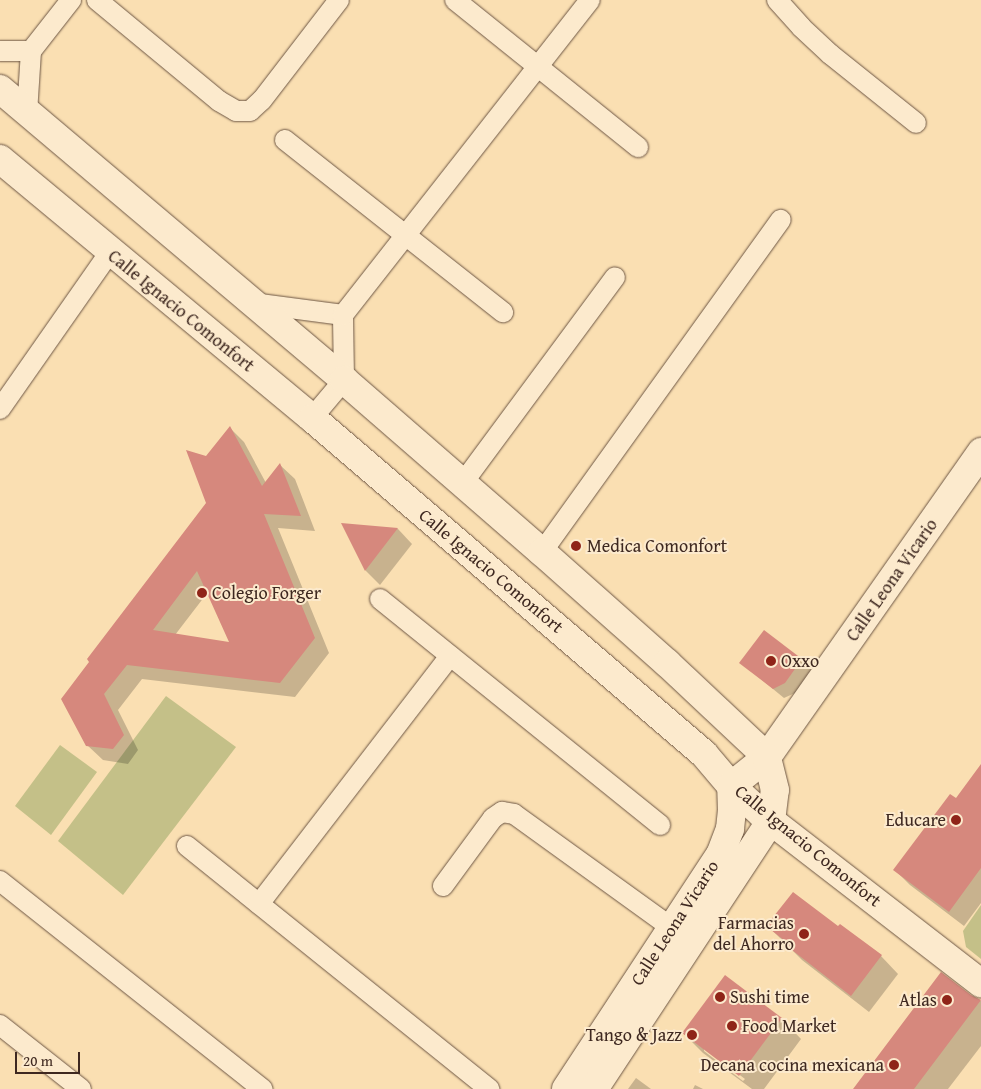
<!DOCTYPE html>
<html>
<head>
<meta charset="utf-8">
<style>
	body { margin:0 }
	#map { position:relative; width:981px; height:1089px; overflow:hidden; background:#fadfb2; font-family:"Gentium Book Plus",serif }
	div>[style] { position:absolute }
	[style*='--x'] { left:calc(var(--x)*1px); top:calc(var(--y)*1px); width:calc(var(--w)*1px); rotate:calc(var(--a)*1deg) }
	.green>* { inset:0; background:#c4c088 }
	.shadow>* { inset:0; background:#0003 }
	.building>* { inset:0; background:#d6887d }
	.roads { filter:drop-shadow(0 0 1px #6d5644) drop-shadow(0 0 1px #6d5644) }
	.street>* { height:20px; margin:-10px; padding:0 10px; transform-origin:10px; border-radius:10px; background:#fceacd }
	.secondary>* { height:28px; margin:-14px; padding:0 14px; transform-origin:14px; border-radius:14px; background:#fceacd }
	.dots>* { width:14px; height:14px; translate:-50% -50%; box-sizing:border-box; border:2px solid #fceacd; border-radius:50% }
	span { translate:-50% -50%; white-space:nowrap; text-align:center; line-height:1.15; -webkit-text-stroke:4px #fceacd; paint-order:stroke }
	.street-label { font-size:18px; color:#3e2820 }
	.poi-label { font-size:18px; color:#3e2820 }
	.left { translate:0 -50%; text-align:left }
	.right { translate:-100% -50%; text-align:right }
	.scale { position:absolute; left:15px; top:1052px; width:65px; height:22px; box-sizing:border-box; border:2px solid #3e2820; border-top:0; padding-left:6px; font-size:15px; line-height:18px; white-space:nowrap; color:#3e2820; -webkit-text-stroke:4px #fceacd; paint-order:stroke }
</style>
</head>
<body>
<div id="map">
	<div class="green">
		<div style="clip-path:polygon(166px 696px,236px 747px,123px 895px,58px 841px)"></div>
		<div style="clip-path:polygon(60px 745px,97px 772px,51px 835px,15px 806px)"></div>
		<div style="clip-path:polygon(981px 905px,981px 959px,966px 947px,963px 931px)"></div>
	</div>
	<div class="shadow">
		<div style="clip-path:polygon(evenodd,230px 428px,244px 442px,266px 483px,280px 465px,295px 479px,315px 531px,278px 528px,329px 653px,295px 697px,142px 679px,118px 710px,138px 750px,128px 764px,103px 760px,87px 745px,63px 699px,207px 503px,206px 457px,230px 428px,208px 592px,231px 644px,175px 635px,208px 592px)"></div>
		<div style="clip-path:polygon(344px 525px,398px 529px,412px 544px,380px 585px,366px 571px)"></div>
		<div style="clip-path:polygon(764px 632px,812px 670px,795px 693px,784px 698px,741px 663px)"></div>
		<div style="clip-path:polygon(981px 767px,981px 903px,964px 926px,910px 885px,895px 870px,957px 800px)"></div>
		<div style="clip-path:polygon(768px 926px,838px 928px,881px 956px,898px 974px,869px 1012px,802px 960px)"></div>
		<div style="clip-path:polygon(evenodd,725px 977px,782px 1019px,801px 1039px,764px 1089px,752px 1089px,703px 1053px,683px 1033px,725px 977px,704px 1048px,745px 1079px,743px 1081px,704px 1051px,704px 1048px)"></div>
		<div style="clip-path:polygon(971px 996px,981px 1001px,981px 1046px,948px 1089px,854px 1089px)"></div>
		<div style="clip-path:polygon(636px 1078px,651px 1089px,628px 1089px)"></div>
		<div style="clip-path:polygon(695px 1085px,703px 1089px,693px 1089px)"></div>
	</div>
	<div class="building">
		<div style="clip-path:polygon(evenodd,230px 426px,262px 486px,280px 463px,301px 516px,264px 514px,315px 638px,280px 683px,127px 665px,104px 694px,124px 735px,113px 749px,86px 746px,61px 699px,89px 662px,87px 659px,206px 503px,186px 450px,206px 456px,230px 426px,197px 571px,229px 642px,153px 630px,197px 571px)"></div>
		<div style="clip-path:polygon(341px 523px,398px 528px,365px 571px)"></div>
		<div style="clip-path:polygon(764px 630px,802px 659px,785px 683px,773px 689px,739px 663px)"></div>
		<div style="clip-path:polygon(981px 764px,981px 868px,949px 912px,893px 870px,950px 794px,956px 798px)"></div>
		<div style="clip-path:polygon(793px 892px,838px 926px,840px 924px,882px 955px,851px 996px,783px 943px,785px 941px,766px 926px)"></div>
		<div style="clip-path:polygon(941px 972px,971px 995px,981px 1000px,914px 1089px,853px 1089px)"></div>
		<div style="clip-path:polygon(725px 975px,782px 1018px,739px 1076px,682px 1033px)"></div>
	</div>
	<div class="roads">
		<div class="street">
			<div style="--x:97;--y:0;--w:158;--a:39.6"></div>
			<div style="--x:219;--y:101;--w:20;--a:30"></div>
			<div style="--x:236;--y:111;--w:14;--a:0"></div>
			<div style="--x:250;--y:111;--w:16;--a:-43"></div>
			<div style="--x:262;--y:100;--w:126;--a:-52.4"></div>
			<div style="--x:455;--y:0;--w:235;--a:38.8"></div>
			<div style="--x:777;--y:0;--w:36;--a:48"></div>
			<div style="--x:801;--y:27;--w:40;--a:43"></div>
			<div style="--x:830;--y:54;--w:110;--a:38.7"></div>
			<div style="--x:0;--y:51;--w:31;--a:0"></div>
			<div style="--x:27;--y:113;--w:62;--a:-86.3"></div>
			<div style="--x:31;--y:51;--w:65;--a:-51.9"></div>
			<div style="--x:285;--y:140;--w:278;--a:38.3"></div>
			<div style="--x:252;--y:303;--w:92;--a:7.5"></div>
			<div style="--x:0;--y:409;--w:192;--a:-55"></div>
			<div style="--x:312;--y:418;--w:50;--a:-49.9"></div>
			<div style="--x:344;--y:380;--w:65;--a:-90.9"></div>
			<div style="--x:343;--y:315;--w:400;--a:-51.9"></div>
			<div style="--x:462;--y:484;--w:257;--a:-53.5"></div>
			<div style="--x:542;--y:552;--w:409;--a:-54.3"></div>
			<div style="--x:380;--y:599;--w:360;--a:38.9"></div>
			<div style="--x:187;--y:846;--w:388;--a:38.8"></div>
			<div style="--x:0;--y:881;--w:335;--a:38.4"></div>
			<div style="--x:443;--y:886;--w:84;--a:-53.7"></div>
			<div style="--x:493;--y:818;--w:11;--a:-34"></div>
			<div style="--x:502;--y:812;--w:12;--a:9"></div>
			<div style="--x:514;--y:814;--w:195;--a:35.8"></div>
			<div style="--x:259;--y:904;--w:313;--a:-52.4"></div>
			<div style="--x:0;--y:1025;--w:103;--a:38.3"></div>
		</div>
		<div class="secondary">
			<div style="--x:0;--y:89;--w:451;--a:40.2"></div>
			<div style="--x:344;--y:380;--w:262;--a:41"></div>
			<div style="--x:542;--y:552;--w:167;--a:41.6"></div>
			<div style="--x:667;--y:663;--w:137;--a:43.2"></div>
			<div style="--x:0;--y:159;--w:405;--a:39.7"></div>
			<div style="--x:312;--y:418;--w:516;--a:40.6"></div>
			<div style="--x:704;--y:754;--w:42;--a:49.8"></div>
			<div style="--x:731;--y:786;--w:42;--a:42.1"></div>
			<div style="--x:762;--y:814;--w:277;--a:37.7"></div>
			<div style="--x:731;--y:786;--w:46;--a:-38.9"></div>
			<div style="--x:767;--y:757;--w:373;--a:-54.9"></div>
			<div style="--x:566;--y:1089;--w:280;--a:-56.7"></div>
			<div style="--x:720;--y:855;--w:28;--a:-69"></div>
			<div style="--x:730;--y:829;--w:19;--a:-84"></div>
			<div style="--x:732;--y:810;--w:24;--a:-92"></div>
			<div style="--x:594;--y:1089;--w:321;--a:-56.6"></div>
			<div style="--x:771;--y:821;--w:31;--a:-83"></div>
			<div style="--x:775;--y:790;--w:34;--a:-104"></div>
		</div>
	</div>
	<div class="dots">
		<div style="left:576px;top:546px;background:#8f2418"></div>
		<div style="left:202px;top:593px;background:#8f2418"></div>
		<div style="left:771px;top:661px;background:#8f2418"></div>
		<div style="left:956px;top:820px;background:#8f2418"></div>
		<div style="left:804px;top:934px;background:#8f2418"></div>
		<div style="left:720px;top:997px;background:#8f2418"></div>
		<div style="left:947px;top:1000px;background:#8f2418"></div>
		<div style="left:732px;top:1026px;background:#8f2418"></div>
		<div style="left:692px;top:1035px;background:#8f2418"></div>
		<div style="left:894px;top:1065px;background:#8f2418"></div>
	</div>
	<div class="street-label">
		<span style="left:181px;top:311px;rotate:39deg">Calle Ignacio Comonfort</span>
		<span style="left:491px;top:571px;rotate:40deg">Calle Ignacio Comonfort</span>
		<span style="left:892px;top:580px;rotate:-55deg">Calle Leona Vicario</span>
		<span style="left:808px;top:846px;rotate:39deg">Calle Ignacio Comonfort</span>
		<span style="left:675px;top:923px;rotate:-57deg">Calle Leona Vicario</span>
	</div>
	<div class="poi-label">
		<span class="left" style="left:587px;top:546px">Medica Comonfort</span>
		<span class="left" style="left:212px;top:593px">Colegio Forger</span>
		<span class="left" style="left:781px;top:661px">Oxxo</span>
		<span class="right" style="left:946px;top:820px">Educare</span>
		<span class="right" style="left:794px;top:934px">Farmacias<br>del Ahorro</span>
		<span class="left" style="left:730px;top:997px">Sushi time</span>
		<span class="right" style="left:937px;top:1000px">Atlas</span>
		<span class="left" style="left:742px;top:1026px">Food Market</span>
		<span class="right" style="left:682px;top:1035px">Tango &amp; Jazz</span>
		<span class="right" style="left:884px;top:1065px">Decana cocina mexicana</span>
	</div>
	<div class="scale">20 m</div>
</div>
</body>
</html>
